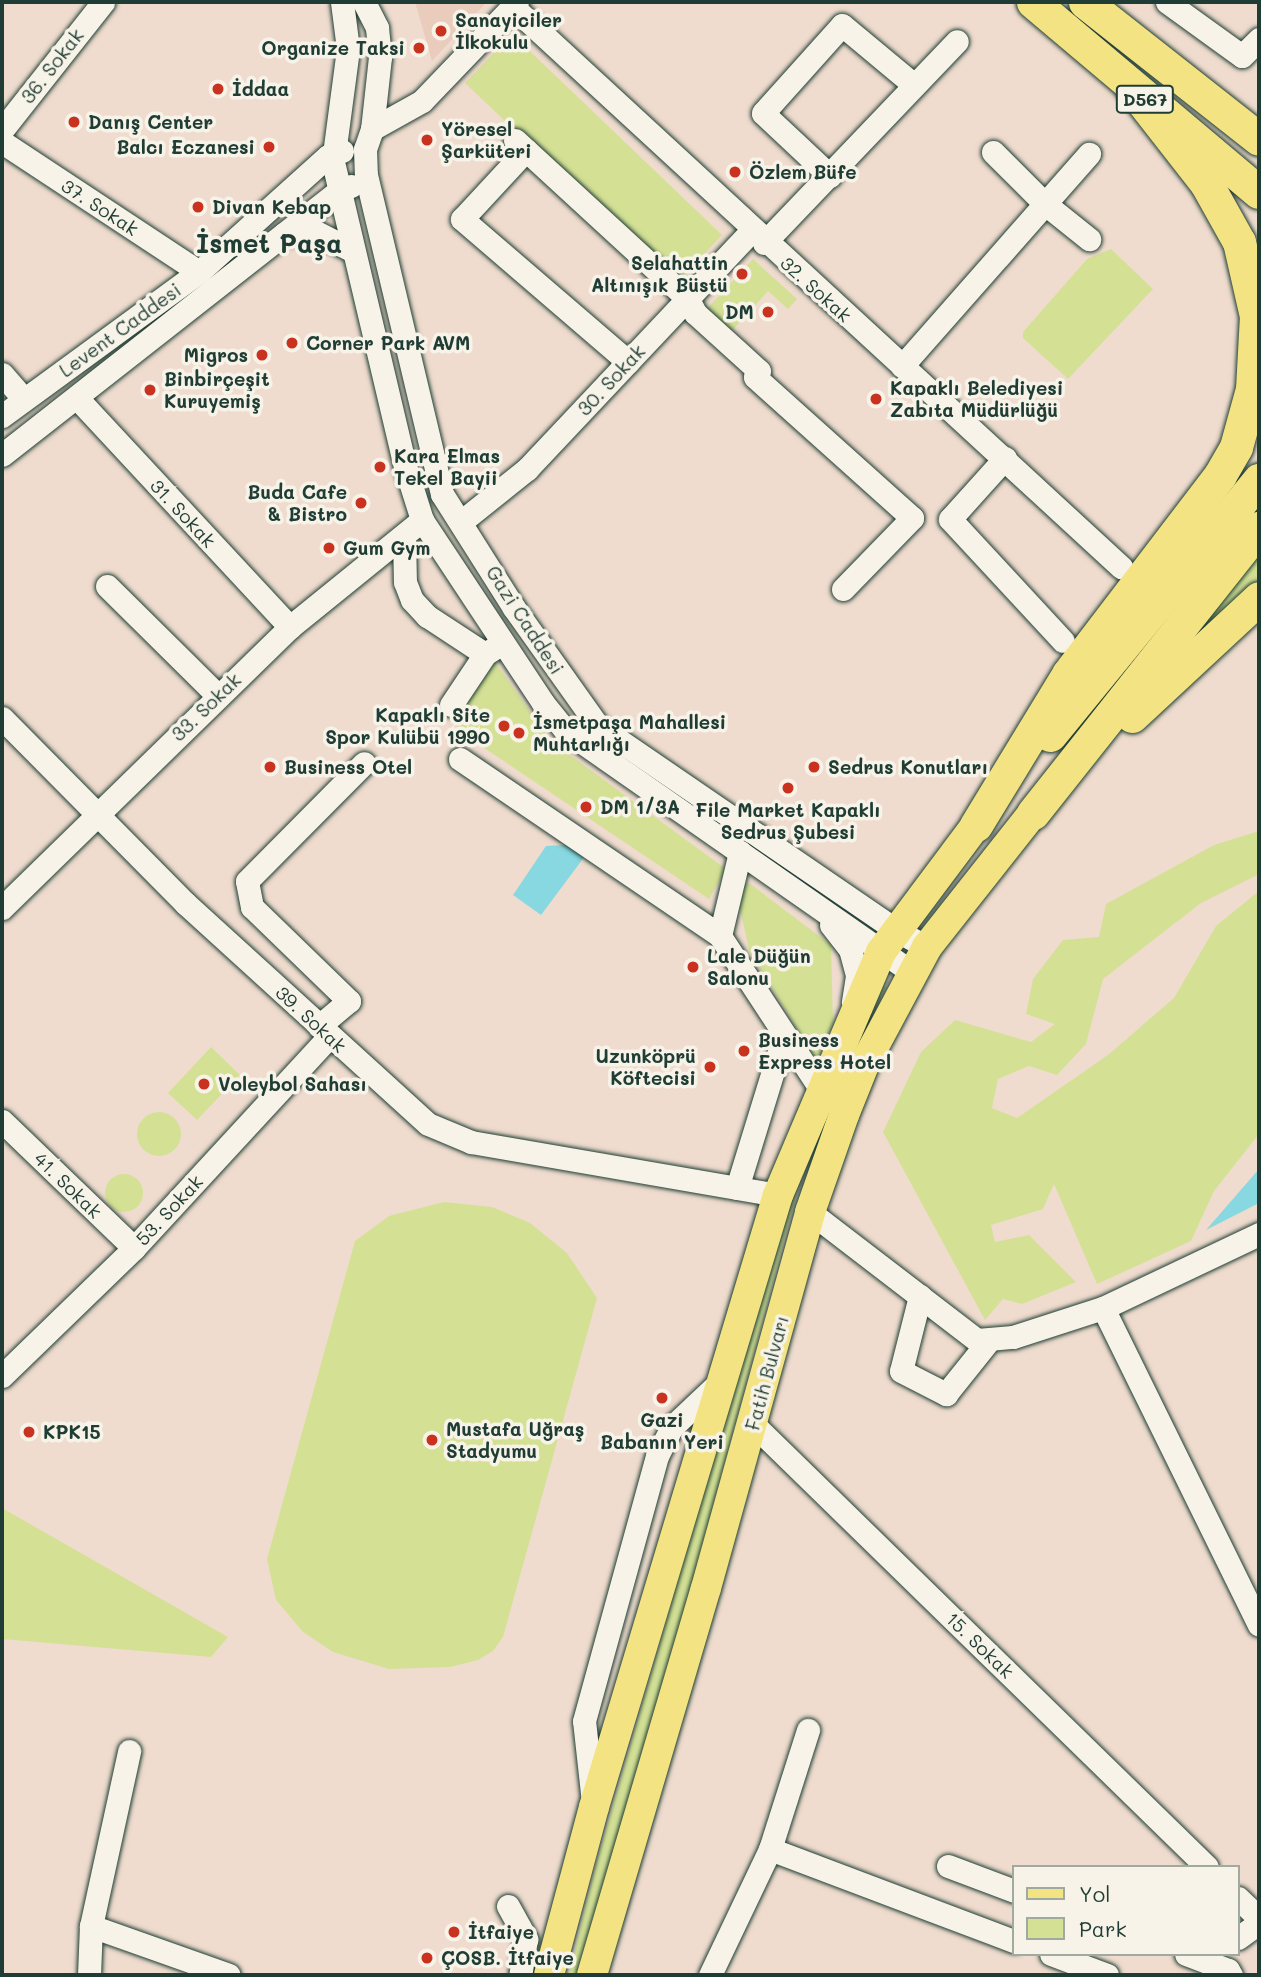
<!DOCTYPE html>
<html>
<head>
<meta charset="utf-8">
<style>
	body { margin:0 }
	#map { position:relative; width:1261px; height:1977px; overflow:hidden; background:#efdcce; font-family:Mali,sans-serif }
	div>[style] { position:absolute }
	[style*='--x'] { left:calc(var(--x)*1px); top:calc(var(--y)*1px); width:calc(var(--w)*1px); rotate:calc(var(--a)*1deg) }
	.built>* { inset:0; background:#e9ccbc }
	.green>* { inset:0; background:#d4e195 }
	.round { border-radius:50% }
	.water>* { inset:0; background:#87d8e0 }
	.roads { filter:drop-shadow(0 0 2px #1f3d34) drop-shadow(0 0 2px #1f3d34) }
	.minor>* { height:23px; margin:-11.5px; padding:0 11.5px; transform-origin:11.5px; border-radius:11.5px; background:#f7f3e8 }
	.major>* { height:30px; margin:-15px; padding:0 15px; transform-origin:15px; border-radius:15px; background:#f4e382 }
	.highway>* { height:33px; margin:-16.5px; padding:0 16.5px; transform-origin:16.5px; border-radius:16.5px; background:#f4e382 }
	.dots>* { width:19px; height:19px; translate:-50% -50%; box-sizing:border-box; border:4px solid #f7f3e8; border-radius:50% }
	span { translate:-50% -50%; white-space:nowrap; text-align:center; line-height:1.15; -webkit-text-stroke:7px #f7f3e8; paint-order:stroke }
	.shield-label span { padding:2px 5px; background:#f7f3e8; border:2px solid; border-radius:5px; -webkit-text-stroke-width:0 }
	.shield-label { font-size:18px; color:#1f3d34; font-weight:700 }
	.poi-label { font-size:19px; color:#1f3d34; font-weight:700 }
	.left { translate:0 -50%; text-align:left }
	.right { translate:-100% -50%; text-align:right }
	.street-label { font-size:19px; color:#1f3d34 }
	.district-label { font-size:26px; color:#1f3d34; font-weight:700 }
	.frame { position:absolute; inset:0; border:4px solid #1f3d34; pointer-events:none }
	.legend { position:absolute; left:1012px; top:1865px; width:228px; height:91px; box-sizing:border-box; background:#f7f3e8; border:2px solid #a1aaa0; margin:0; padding:9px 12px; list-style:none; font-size:21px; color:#1f3d34 }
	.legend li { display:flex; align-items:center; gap:14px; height:35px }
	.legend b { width:35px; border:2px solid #a1aaa0 }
</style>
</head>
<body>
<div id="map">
	<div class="built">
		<div style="clip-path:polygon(415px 2px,487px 2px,432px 61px)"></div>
	</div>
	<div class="green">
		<div style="clip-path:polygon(512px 34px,722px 235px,676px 284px,465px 83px)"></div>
		<div style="clip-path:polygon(1111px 249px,1153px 289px,1068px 379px,1023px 338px,1023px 332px,1087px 259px)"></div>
		<div style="clip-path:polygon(753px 259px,797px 299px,788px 309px,768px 291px,730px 333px,705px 311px)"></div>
		<div style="clip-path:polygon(1259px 549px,1259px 583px,1161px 676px)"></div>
		<div style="clip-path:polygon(494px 661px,552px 742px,726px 869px,709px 899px,465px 735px,452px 721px)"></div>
		<div style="clip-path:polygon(1259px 831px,1259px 874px,1201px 903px,1103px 979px,1086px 1044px,1057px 1075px,1029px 1066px,998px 1079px,992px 1108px,1017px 1118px,1108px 1055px,1174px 998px,1216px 926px,1259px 891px,1259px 1134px,1214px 1191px,1191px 1241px,1097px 1284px,1054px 1184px,1043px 1209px,991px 1225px,995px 1242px,1029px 1235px,1076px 1282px,1022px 1304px,1003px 1299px,985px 1320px,883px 1132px,921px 1052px,955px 1020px,1031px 1042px,1055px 1024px,1026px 1014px,1033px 979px,1063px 940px,1099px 937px,1106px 904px,1214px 845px)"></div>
		<div style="clip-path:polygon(749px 883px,831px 945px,833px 1023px,817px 1060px,750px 953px,735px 888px)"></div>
		<div style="clip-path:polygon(879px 985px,886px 988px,859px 1033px,801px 1177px,621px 1851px,579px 1975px,569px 1975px,594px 1872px,795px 1175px)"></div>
		<div style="clip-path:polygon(211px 1047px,240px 1075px,197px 1120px,168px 1093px)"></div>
		<div class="round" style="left:137px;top:1112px;width:44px;height:44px"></div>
		<div class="round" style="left:105px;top:1174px;width:38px;height:38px"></div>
		<div style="clip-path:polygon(444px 1202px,492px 1207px,530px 1223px,567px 1253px,597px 1298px,503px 1637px,493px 1651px,478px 1660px,450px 1667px,389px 1669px,333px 1652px,303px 1632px,276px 1600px,267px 1559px,355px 1241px,389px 1216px)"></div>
		<div style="clip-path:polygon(2px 1508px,228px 1637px,211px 1657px,2px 1639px)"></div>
	</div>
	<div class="water">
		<div style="clip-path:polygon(566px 845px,585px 856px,541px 915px,513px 895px,546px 846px)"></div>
		<div style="clip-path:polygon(1259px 1169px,1259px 1203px,1206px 1230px)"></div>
	</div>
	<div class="roads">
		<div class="minor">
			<div style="--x:342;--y:2;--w:47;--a:82.7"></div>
			<div style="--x:348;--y:49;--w:114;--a:97.6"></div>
			<div style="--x:333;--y:162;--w:312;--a:76.7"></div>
			<div style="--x:405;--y:466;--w:57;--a:72.5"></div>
			<div style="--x:422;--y:520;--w:219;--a:56.5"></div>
			<div style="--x:543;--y:703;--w:36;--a:51"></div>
			<div style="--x:566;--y:731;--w:422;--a:34.9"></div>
			<div style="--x:364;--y:2;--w:29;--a:63"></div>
			<div style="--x:377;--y:28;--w:29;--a:84"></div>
			<div style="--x:380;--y:57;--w:72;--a:96.3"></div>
			<div style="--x:372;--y:129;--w:21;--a:109"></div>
			<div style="--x:365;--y:149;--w:26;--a:88"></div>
			<div style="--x:366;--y:175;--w:328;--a:76.6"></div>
			<div style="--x:442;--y:494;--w:135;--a:57.7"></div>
			<div style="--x:514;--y:608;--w:145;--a:54.6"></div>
			<div style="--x:598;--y:726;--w:359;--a:34.4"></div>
			<div style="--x:894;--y:929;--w:38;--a:29"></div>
			<div style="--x:1167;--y:2;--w:92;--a:35.8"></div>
			<div style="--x:1242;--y:56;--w:24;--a:-45"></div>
			<div style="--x:513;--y:7;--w:827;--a:42.65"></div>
			<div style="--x:372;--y:129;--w:57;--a:-29.2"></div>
			<div style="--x:422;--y:101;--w:137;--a:-46.2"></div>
			<div style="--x:2;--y:130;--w:163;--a:-51.7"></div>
			<div style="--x:515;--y:140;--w:235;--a:42.6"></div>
			<div style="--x:688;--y:299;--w:16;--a:63"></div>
			<div style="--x:695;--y:313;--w:86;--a:42.2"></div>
			<div style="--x:759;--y:371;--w:7;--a:124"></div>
			<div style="--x:755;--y:377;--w:211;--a:41.9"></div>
			<div style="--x:912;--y:518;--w:99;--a:134.2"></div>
			<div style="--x:2;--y:142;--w:236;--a:33.4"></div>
			<div style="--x:526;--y:150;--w:94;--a:132.8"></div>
			<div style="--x:462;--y:219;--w:219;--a:40.7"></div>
			<div style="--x:993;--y:152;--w:72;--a:45"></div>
			<div style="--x:1044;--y:203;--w:58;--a:38.7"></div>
			<div style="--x:830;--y:176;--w:92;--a:-136.8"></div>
			<div style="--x:763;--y:113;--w:118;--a:-48.1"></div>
			<div style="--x:842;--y:25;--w:94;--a:39.8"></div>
			<div style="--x:284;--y:234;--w:30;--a:-6"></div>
			<div style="--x:314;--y:231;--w:44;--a:27.1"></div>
			<div style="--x:764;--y:243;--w:279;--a:-46.3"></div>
			<div style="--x:902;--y:366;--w:283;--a:-48.6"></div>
			<div style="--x:2;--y:374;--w:33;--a:49"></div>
			<div style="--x:77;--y:398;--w:313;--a:47.1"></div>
			<div style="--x:2;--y:416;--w:244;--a:-36.2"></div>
			<div style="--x:199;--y:272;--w:173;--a:-42"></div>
			<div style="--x:328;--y:156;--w:15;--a:-20"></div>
			<div style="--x:2;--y:455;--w:428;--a:-38.1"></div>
			<div style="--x:339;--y:191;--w:13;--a:-23"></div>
			<div style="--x:1005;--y:458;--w:82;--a:132"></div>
			<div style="--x:950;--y:519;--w:166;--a:47.2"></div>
			<div style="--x:462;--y:521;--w:83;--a:-38.7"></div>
			<div style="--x:527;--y:469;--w:327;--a:-46.7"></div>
			<div style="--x:404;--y:536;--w:46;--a:88.8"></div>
			<div style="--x:405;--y:582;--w:19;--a:69"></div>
			<div style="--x:412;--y:600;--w:22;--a:47"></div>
			<div style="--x:427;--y:616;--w:69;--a:33.2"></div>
			<div style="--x:107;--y:586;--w:155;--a:44.7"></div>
			<div style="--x:451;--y:705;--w:61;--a:-56.3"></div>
			<div style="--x:485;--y:654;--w:13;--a:-32"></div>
			<div style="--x:2;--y:718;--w:260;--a:45.3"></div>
			<div style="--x:185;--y:903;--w:328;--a:42.3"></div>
			<div style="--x:428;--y:1124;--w:47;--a:22.7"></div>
			<div style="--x:471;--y:1142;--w:312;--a:9.8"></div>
			<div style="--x:460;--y:759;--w:315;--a:34.2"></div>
			<div style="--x:740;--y:852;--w:86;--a:103.4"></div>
			<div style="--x:720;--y:936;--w:182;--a:56.7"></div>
			<div style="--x:2;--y:908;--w:402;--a:-44.3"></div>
			<div style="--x:290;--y:627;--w:170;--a:-39"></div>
			<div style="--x:831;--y:925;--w:31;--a:52"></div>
			<div style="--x:850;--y:949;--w:28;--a:75"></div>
			<div style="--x:857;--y:976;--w:26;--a:99"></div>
			<div style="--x:319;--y:1026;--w:39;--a:-40"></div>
			<div style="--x:349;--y:1001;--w:135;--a:-135.9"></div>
			<div style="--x:252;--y:907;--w:26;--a:-101"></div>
			<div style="--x:247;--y:881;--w:166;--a:-45.2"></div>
			<div style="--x:2;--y:1121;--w:183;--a:43.9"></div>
			<div style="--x:737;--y:1188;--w:160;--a:-72.9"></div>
			<div style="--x:810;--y:1212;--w:210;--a:37.5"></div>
			<div style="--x:977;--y:1340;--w:36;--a:-5"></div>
			<div style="--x:1013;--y:1337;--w:95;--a:-17.9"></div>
			<div style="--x:1103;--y:1308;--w:353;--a:63.8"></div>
			<div style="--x:920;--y:1296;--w:77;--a:104.2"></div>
			<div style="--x:901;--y:1371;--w:51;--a:27.1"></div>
			<div style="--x:946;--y:1394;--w:70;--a:-51.3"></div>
			<div style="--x:1103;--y:1308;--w:173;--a:-25.4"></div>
			<div style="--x:2;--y:1376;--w:184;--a:-44.1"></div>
			<div style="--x:134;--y:1248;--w:287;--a:-47.3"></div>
			<div style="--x:753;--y:1424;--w:634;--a:44.3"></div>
			<div style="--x:593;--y:1802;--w:81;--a:-96.3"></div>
			<div style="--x:584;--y:1721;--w:275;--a:-74.6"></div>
			<div style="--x:657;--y:1456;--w:33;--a:-63"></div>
			<div style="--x:672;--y:1427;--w:70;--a:-43.3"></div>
			<div style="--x:770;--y:1849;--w:261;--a:20.7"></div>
			<div style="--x:948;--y:1866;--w:71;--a:20.7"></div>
			<div style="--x:1238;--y:1898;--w:29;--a:44"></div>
			<div style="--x:508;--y:1906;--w:38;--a:61"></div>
			<div style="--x:526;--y:1939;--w:36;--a:99"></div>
			<div style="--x:91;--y:1926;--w:146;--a:19.5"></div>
			<div style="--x:1238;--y:1938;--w:26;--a:-36"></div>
			<div style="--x:1051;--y:1954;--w:60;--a:20.6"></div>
			<div style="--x:1186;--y:1954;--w:45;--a:20.9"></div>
			<div style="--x:1228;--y:1970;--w:6;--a:59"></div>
			<div style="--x:89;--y:1975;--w:49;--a:-87.7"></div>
			<div style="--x:91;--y:1926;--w:179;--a:-77.7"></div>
			<div style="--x:710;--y:1975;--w:140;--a:-64.5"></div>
			<div style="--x:770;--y:1849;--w:125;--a:-72.3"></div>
		</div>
		<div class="major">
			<div style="--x:549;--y:1975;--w:174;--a:-75"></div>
			<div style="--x:594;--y:1807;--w:639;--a:-73.27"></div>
			<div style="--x:778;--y:1195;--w:264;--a:-67"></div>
			<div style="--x:881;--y:952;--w:159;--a:-53.2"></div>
			<div style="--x:592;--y:1975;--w:403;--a:-73.6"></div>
			<div style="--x:706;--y:1588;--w:390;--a:-74.5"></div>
			<div style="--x:810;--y:1212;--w:103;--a:-70.7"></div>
			<div style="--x:844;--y:1115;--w:54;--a:-68.2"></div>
			<div style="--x:864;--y:1065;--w:134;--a:-61.9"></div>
			<div style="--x:927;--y:947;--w:171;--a:-51.7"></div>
		</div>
		<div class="highway">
			<div style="--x:1033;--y:2;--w:295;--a:40.1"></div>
			<div style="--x:1085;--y:2;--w:221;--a:38.2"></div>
			<div style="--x:1132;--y:716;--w:173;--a:-42.9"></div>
			<div style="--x:1050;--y:735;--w:330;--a:-50.7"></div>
			<div style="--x:1033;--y:813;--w:364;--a:-51.6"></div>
			<div style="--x:976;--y:825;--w:177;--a:-58.6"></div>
			<div style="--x:1068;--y:674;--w:250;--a:-52.6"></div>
			<div style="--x:1220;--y:475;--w:32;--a:-60"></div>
			<div style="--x:1236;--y:447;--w:60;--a:-74.6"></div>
			<div style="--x:1252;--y:389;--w:73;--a:-86.9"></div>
			<div style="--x:1256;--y:316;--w:76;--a:-102.9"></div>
			<div style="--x:1239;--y:242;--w:68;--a:-119.2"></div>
			<div style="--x:1206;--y:183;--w:122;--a:-128"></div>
		</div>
	</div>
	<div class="dots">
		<div style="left:441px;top:31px;background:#c8321e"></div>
		<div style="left:419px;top:48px;background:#c8321e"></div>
		<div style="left:218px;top:89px;background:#c8321e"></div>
		<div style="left:74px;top:122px;background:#c8321e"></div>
		<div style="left:427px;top:140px;background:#c8321e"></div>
		<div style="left:269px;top:147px;background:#c8321e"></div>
		<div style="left:735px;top:172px;background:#c8321e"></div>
		<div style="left:198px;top:207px;background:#c8321e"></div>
		<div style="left:742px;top:274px;background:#c8321e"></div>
		<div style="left:768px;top:312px;background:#c8321e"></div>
		<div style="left:292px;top:343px;background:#c8321e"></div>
		<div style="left:262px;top:355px;background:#c8321e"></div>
		<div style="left:150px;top:390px;background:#c8321e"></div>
		<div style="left:876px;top:399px;background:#c8321e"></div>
		<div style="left:380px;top:467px;background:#c8321e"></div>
		<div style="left:361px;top:503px;background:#c8321e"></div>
		<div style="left:329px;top:548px;background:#c8321e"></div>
		<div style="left:504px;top:726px;background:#c8321e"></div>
		<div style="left:519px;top:733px;background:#c8321e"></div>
		<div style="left:270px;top:767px;background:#c8321e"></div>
		<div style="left:814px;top:767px;background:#c8321e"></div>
		<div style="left:788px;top:788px;background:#c8321e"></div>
		<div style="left:586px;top:807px;background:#c8321e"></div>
		<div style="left:693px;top:967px;background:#c8321e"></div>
		<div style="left:744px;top:1051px;background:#c8321e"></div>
		<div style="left:710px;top:1067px;background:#c8321e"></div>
		<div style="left:204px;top:1084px;background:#c8321e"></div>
		<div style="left:662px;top:1398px;background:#c8321e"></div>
		<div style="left:29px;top:1432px;background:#c8321e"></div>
		<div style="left:432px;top:1440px;background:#c8321e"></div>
		<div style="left:454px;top:1932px;background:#c8321e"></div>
		<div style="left:427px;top:1958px;background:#c8321e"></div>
	</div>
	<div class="shield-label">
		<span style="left:1145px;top:99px">D567</span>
	</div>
	<div class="poi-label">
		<span class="left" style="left:455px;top:31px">Sanayiciler<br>İlkokulu</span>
		<span class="right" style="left:405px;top:48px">Organize Taksi</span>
		<span class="left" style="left:232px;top:89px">İddaa</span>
		<span class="left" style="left:88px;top:122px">Danış Center</span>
		<span class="left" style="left:441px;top:140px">Yöresel<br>Şarküteri</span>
		<span class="right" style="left:255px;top:147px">Balcı Eczanesi</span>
		<span class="left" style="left:749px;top:172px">Özlem Büfe</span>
		<span class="left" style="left:212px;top:207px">Divan Kebap</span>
		<span class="right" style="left:728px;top:274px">Selahattin<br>Altınışık Büstü</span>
		<span class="right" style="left:754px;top:312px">DM</span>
		<span class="left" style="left:306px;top:343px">Corner Park AVM</span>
		<span class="right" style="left:248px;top:355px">Migros</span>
		<span class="left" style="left:164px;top:390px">Binbirçeşit<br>Kuruyemiş</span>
		<span class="left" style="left:890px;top:399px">Kapaklı Belediyesi<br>Zabıta Müdürlüğü</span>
		<span class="left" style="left:394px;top:467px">Kara Elmas<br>Tekel Bayii</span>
		<span class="right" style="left:347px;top:503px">Buda Cafe<br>&amp; Bistro</span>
		<span class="left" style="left:343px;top:548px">Gum Gym</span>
		<span class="right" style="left:490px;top:726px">Kapaklı Site<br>Spor Kulübü 1990</span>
		<span class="left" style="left:533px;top:733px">İsmetpaşa Mahallesi<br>Muhtarlığı</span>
		<span class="left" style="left:284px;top:767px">Business Otel</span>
		<span class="left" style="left:828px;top:767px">Sedrus Konutları</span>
		<span class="left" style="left:600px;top:807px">DM 1/3A</span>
		<span style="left:788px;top:821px">File Market Kapaklı<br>Sedrus Şubesi</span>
		<span class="left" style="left:707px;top:967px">Lale Düğün<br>Salonu</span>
		<span class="left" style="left:758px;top:1051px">Business<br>Express Hotel</span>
		<span class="right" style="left:696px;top:1067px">Uzunköprü<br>Köftecisi</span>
		<span class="left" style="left:218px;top:1084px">Voleybol Sahası</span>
		<span style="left:662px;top:1431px">Gazi<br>Babanın Yeri</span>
		<span class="left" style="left:446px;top:1440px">Mustafa Uğraş<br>Stadyumu</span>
		<span class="left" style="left:43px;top:1432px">KPK15</span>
		<span class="left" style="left:468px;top:1932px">İtfaiye</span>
		<span class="left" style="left:441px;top:1958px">ÇOSB. İtfaiye</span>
	</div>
	<div class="street-label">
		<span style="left:52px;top:66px;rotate:-52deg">36. Sokak</span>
		<span style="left:100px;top:207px;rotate:33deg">37. Sokak</span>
		<span style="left:816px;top:289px;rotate:42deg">32. Sokak</span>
		<span style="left:120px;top:330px;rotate:-36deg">Levent Caddesi</span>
		<span style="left:611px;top:380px;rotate:-47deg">30. Sokak</span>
		<span style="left:183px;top:513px;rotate:47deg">31. Sokak</span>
		<span style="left:525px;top:620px;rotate:57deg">Gazi Caddesi</span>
		<span style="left:206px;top:707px;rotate:-44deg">33. Sokak</span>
		<span style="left:311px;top:1019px;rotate:43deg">39. Sokak</span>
		<span style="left:68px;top:1185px;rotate:44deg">41. Sokak</span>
		<span style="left:169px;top:1210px;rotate:-47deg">53. Sokak</span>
		<span style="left:767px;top:1373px;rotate:-75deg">Fatih Bulvarı</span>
		<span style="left:980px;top:1645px;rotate:44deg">15. Sokak</span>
	</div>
	<div class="district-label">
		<span style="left:269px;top:244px">İsmet Paşa</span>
	</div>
	<div class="frame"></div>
	<ul class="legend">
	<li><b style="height:9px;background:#f4e382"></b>Yol</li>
	<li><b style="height:19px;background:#d4e195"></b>Park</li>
	</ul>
</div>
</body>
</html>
